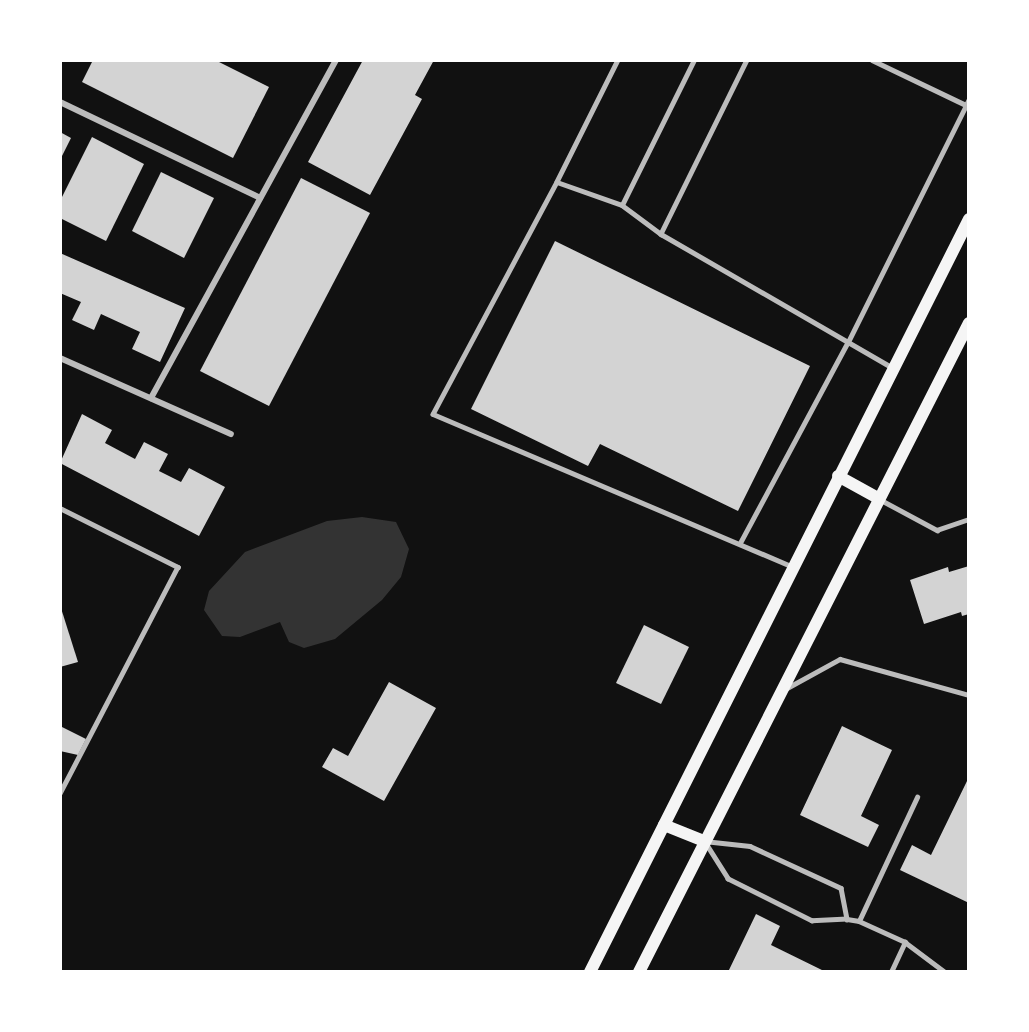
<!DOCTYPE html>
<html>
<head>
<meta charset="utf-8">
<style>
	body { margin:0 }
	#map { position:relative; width:1029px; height:1032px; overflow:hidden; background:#111; font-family:"Sofia Sans Condensed",sans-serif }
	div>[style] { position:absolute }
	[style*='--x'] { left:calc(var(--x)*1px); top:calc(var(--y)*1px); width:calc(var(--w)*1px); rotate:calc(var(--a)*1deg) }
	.water>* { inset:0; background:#333 }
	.building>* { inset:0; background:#d3d3d3 }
	.service>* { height:4.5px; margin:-2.25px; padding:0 2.25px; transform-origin:2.25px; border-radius:2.25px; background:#bcbcbc }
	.minor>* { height:6px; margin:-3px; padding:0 3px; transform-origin:3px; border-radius:3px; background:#bcbcbc }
	.secondary>* { height:12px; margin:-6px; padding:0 6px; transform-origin:6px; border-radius:6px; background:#f5f5f5 }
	span { translate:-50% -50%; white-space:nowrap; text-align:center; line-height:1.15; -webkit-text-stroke:6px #fff; paint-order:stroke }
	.frame { position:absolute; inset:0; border:62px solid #fff; pointer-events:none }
</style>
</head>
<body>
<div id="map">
	<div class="water">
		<div style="clip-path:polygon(362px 517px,396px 522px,409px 549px,401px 577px,382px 600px,335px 639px,304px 648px,289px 642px,280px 622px,240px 637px,222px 636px,204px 610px,209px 591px,245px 552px,327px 521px)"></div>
	</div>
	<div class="building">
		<div style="clip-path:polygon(93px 60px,215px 60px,269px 87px,233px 158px,82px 82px)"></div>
		<div style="clip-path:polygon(363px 60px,434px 60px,415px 95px,422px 99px,370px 195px,308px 162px)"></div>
		<div style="clip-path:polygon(60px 132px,71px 138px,60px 160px)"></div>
		<div style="clip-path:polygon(92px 137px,144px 164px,106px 241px,60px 218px,60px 201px)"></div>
		<div style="clip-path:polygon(161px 172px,214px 198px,184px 258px,132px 231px)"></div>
		<div style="clip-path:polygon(301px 178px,370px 213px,269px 406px,200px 371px)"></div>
		<div style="clip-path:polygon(555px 241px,810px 366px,738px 511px,600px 444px,588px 466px,471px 409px)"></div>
		<div style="clip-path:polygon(60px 253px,185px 308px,160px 362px,132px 349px,140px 332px,101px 314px,94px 330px,72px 320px,81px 302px,60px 293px)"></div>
		<div style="clip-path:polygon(82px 414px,112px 430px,105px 443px,135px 459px,144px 442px,168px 454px,159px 471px,181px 482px,189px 468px,225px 487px,199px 536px,60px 463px)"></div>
		<div style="clip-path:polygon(969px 566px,969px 614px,962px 616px,961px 612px,924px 624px,910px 580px,948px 567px,949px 572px)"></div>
		<div style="clip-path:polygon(60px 605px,78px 662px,60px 667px)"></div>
		<div style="clip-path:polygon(644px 625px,689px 647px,661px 704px,616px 683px)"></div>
		<div style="clip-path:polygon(389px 682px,436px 708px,384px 801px,322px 767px,333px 748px,348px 756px)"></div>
		<div style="clip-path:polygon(60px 726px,86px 739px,78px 755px,60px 751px)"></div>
		<div style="clip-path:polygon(842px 726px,892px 750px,861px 816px,879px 825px,868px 847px,800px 815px)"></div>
		<div style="clip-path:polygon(967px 781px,969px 782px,969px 903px,900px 870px,912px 845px,931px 855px)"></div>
		<div style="clip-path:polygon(756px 914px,780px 926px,771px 945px,826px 972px,728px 972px)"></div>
	</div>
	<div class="service">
		<div style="--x:618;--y:60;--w:136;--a:116.6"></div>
		<div style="--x:557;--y:182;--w:69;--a:19.5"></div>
		<div style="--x:622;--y:205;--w:49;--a:36.6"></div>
		<div style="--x:747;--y:60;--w:194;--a:116.3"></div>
		<div style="--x:661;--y:234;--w:268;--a:30"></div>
		<div style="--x:872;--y:60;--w:104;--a:25.6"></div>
		<div style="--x:966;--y:105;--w:7;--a:-63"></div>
		<div style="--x:557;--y:182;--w:263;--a:118.1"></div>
		<div style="--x:433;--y:414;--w:391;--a:23"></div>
		<div style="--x:622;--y:205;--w:162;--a:-63.6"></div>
		<div style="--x:881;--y:500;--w:64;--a:28.2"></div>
		<div style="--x:937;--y:530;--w:34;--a:-19"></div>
		<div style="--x:60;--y:508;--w:132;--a:26.6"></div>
		<div style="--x:178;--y:567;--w:256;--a:117.5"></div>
		<div style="--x:740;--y:543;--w:228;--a:-61.8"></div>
		<div style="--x:848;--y:342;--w:265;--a:-63.5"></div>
		<div style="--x:787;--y:688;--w:60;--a:-28.7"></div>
		<div style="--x:840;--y:659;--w:134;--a:15.6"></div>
		<div style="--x:704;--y:841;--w:46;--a:6.2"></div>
		<div style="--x:750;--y:846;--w:100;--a:24.8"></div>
		<div style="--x:841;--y:888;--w:32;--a:79"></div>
		<div style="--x:847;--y:919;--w:35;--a:177"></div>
		<div style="--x:812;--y:921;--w:94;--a:-153.4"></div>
		<div style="--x:728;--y:879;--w:45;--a:-122.3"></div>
		<div style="--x:847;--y:919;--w:12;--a:9"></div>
		<div style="--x:859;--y:921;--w:51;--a:24.5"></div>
		<div style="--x:905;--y:942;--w:50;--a:36.9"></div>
		<div style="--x:859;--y:921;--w:137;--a:-64.9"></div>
		<div style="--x:891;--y:972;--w:33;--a:-65"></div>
	</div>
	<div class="minor">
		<div style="--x:60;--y:102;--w:222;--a:25.6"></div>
		<div style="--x:60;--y:358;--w:187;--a:24"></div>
		<div style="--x:151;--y:398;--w:385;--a:-61.3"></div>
	</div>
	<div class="secondary">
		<div style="--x:838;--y:476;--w:46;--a:28.8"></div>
		<div style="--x:664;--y:825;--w:43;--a:21.8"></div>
		<div style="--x:590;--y:972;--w:843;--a:-63.28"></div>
		<div style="--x:639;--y:972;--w:728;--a:-63.05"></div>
	</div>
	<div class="frame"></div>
</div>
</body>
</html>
